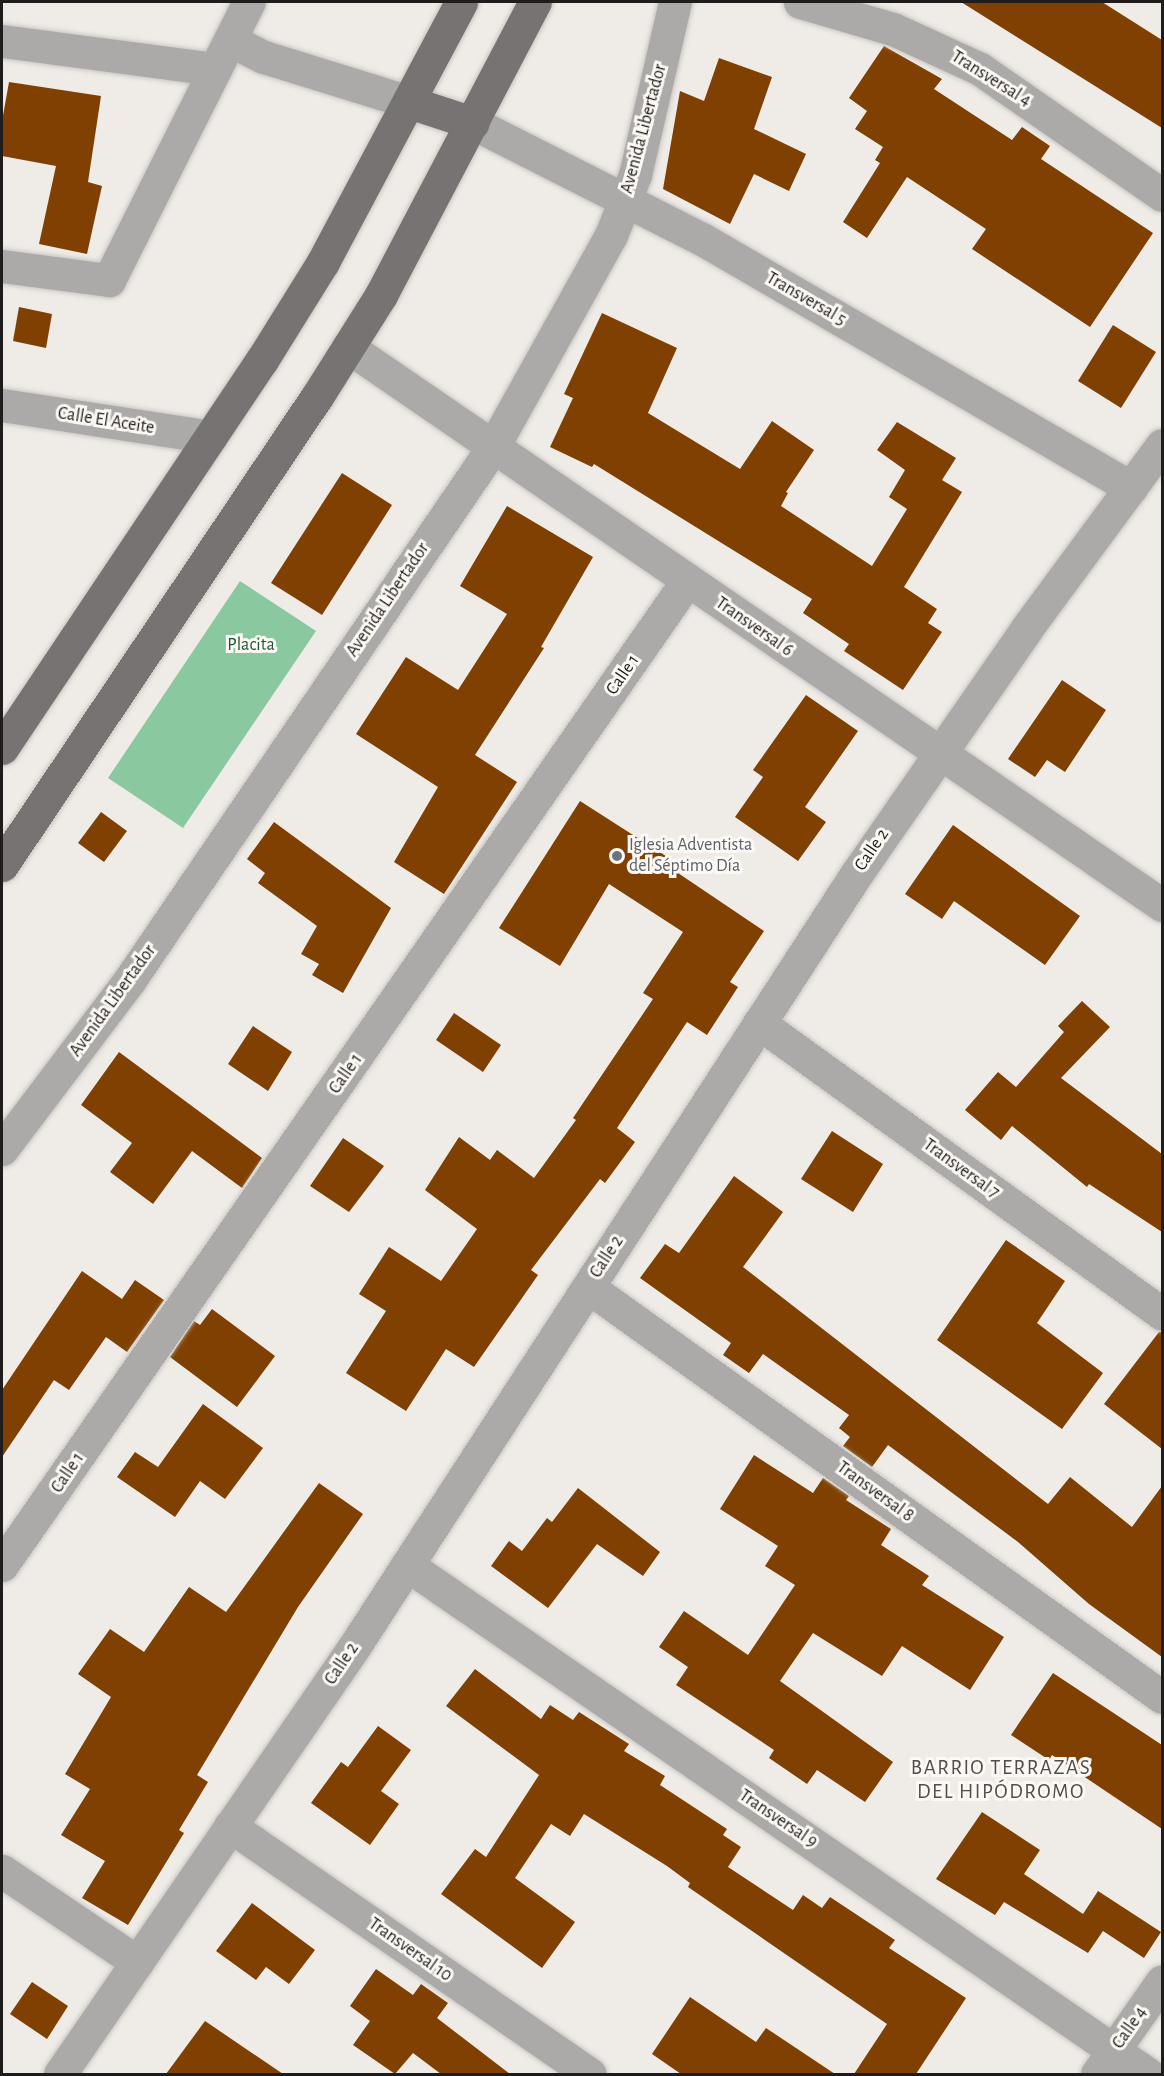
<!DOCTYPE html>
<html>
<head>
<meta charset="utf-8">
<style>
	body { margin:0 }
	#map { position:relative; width:1164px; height:2076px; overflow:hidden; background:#efebe7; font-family:"Alegreya Sans",sans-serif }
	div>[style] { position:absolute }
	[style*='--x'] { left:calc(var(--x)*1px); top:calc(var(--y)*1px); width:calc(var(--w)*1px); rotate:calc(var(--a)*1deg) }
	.green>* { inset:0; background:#8ac9a0 }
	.building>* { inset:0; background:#804002 }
	.roads { filter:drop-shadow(0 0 2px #c9c6c2) drop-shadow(0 0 2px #c9c6c2) }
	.minor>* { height:33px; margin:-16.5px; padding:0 16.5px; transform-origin:16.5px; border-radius:16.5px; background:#acaaa9 }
	.major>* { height:33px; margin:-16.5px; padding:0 16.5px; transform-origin:16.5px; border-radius:16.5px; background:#777372 }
	.dots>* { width:16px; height:16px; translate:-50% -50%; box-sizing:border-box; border:3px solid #fcf8f4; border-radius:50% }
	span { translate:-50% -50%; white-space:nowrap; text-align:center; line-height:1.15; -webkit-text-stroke:6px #fcf8f4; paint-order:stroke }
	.street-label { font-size:18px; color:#1e1d1b }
	.park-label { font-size:18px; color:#1c5837 }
	.worship-label { font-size:18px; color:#5b616d }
	.left { translate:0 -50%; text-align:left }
	.quarter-label { font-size:21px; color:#524e4b; letter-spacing:1.5px }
	.frame { position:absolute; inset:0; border:3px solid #1e1d1b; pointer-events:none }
</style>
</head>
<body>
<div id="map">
	<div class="green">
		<div style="clip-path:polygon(240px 581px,316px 631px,183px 828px,108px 778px)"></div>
	</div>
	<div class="building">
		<div style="clip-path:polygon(961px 2px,1102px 2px,1162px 40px,1162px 128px)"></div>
		<div style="clip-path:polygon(884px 46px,942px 79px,934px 89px,1012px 140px,1022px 127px,1050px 146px,1041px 159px,1153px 233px,1090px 327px,972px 249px,986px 229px,907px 177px,867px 238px,843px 222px,880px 163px,875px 160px,883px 147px,855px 129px,867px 111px,849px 98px)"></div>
		<div style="clip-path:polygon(719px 58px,772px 77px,754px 129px,806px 154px,789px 191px,754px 174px,730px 224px,663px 189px,680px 91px,704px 101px)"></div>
		<div style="clip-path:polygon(9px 82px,101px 96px,88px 182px,102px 186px,87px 254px,39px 244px,56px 166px,2px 156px,2px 121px)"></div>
		<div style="clip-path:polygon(19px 307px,52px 314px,46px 348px,13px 341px)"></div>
		<div style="clip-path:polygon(602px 313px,677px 348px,648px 413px,740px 469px,772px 421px,814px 450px,786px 492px,788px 493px,781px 506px,872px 566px,907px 509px,889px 497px,905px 470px,877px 450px,897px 422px,956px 458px,942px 480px,962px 492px,904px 587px,937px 609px,928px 623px,942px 632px,903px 690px,844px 651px,849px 644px,803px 613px,812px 599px,594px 464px,592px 467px,550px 447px,573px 398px,564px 394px)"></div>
		<div style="clip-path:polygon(1113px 325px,1156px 352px,1121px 408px,1078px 381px)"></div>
		<div style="clip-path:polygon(342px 473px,392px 505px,322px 615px,271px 583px)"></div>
		<div style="clip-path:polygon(507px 506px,593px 557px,541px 647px,544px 648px,475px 755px,517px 782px,444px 894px,394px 862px,438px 787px,356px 734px,406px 657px,458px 690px,507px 614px,460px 586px)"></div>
		<div style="clip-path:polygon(1062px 680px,1106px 710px,1065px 772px,1047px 760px,1035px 777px,1008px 759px)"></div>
		<div style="clip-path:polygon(806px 695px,858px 731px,805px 807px,826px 822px,798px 861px,735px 817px,763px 777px,753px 770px)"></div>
		<div style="clip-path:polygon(580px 801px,683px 867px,678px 873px,764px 931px,730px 982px,738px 987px,707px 1035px,687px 1022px,617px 1128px,635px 1142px,605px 1183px,600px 1179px,531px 1270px,538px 1275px,474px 1367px,446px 1349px,406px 1411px,346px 1373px,386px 1311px,359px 1294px,389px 1247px,441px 1281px,477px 1229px,425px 1190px,459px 1137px,490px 1160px,497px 1150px,534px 1178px,576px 1120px,573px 1118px,653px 999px,643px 993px,683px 932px,609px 884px,560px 966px,499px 928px)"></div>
		<div style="clip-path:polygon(101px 812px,127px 831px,104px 862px,78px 843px)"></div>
		<div style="clip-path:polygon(274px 822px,391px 908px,343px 993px,312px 975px,319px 964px,301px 954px,317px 926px,258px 883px,265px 873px,247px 859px)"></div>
		<div style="clip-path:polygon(953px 825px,1080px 916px,1045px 965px,954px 901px,942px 919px,905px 894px)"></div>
		<div style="clip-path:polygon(1082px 1001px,1110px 1027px,1061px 1078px,1162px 1154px,1162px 1232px,1089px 1184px,1087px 1187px,1012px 1126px,1001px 1140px,965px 1110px,998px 1072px,1016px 1087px,1064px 1032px,1058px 1026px)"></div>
		<div style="clip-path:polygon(454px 1013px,501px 1045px,483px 1072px,436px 1040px)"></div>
		<div style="clip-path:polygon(253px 1026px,292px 1052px,268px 1091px,228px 1064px)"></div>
		<div style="clip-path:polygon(119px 1052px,262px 1158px,242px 1188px,192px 1151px,153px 1204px,110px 1172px,132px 1143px,81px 1105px)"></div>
		<div style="clip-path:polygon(832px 1131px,883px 1164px,853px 1212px,801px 1179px)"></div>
		<div style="clip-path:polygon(343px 1138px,384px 1166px,349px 1212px,310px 1186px)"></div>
		<div style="clip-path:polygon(734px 1176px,783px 1212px,743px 1267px,1048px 1504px,1070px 1477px,1132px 1527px,1162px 1486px,1162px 1657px,1089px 1604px,1018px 1542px,888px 1445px,872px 1467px,843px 1446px,850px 1437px,839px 1428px,849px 1415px,763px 1354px,749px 1373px,723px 1355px,731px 1343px,640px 1278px,665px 1244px,679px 1253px)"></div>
		<div style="clip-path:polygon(1006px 1240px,1065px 1281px,1037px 1323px,1103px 1373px,1062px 1429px,937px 1340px)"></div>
		<div style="clip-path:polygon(82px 1271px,122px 1299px,135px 1280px,164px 1300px,127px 1352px,106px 1337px,69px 1390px,54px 1380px,2px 1457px,2px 1390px)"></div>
		<div style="clip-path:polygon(212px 1309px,275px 1356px,237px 1407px,170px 1357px,194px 1321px,200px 1325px)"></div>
		<div style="clip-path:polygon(1159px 1332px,1162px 1332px,1162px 1449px,1104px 1404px)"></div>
		<div style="clip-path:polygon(203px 1404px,263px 1448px,225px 1499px,200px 1481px,175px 1517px,117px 1477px,135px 1452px,158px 1467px)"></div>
		<div style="clip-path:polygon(754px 1455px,813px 1493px,823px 1478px,849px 1496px,846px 1500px,891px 1529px,881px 1545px,929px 1576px,922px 1585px,1004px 1637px,970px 1690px,902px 1646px,882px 1676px,813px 1633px,780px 1681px,893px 1762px,865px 1802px,817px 1770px,807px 1784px,769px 1758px,774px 1750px,676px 1685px,688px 1667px,659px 1647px,684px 1611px,748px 1655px,795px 1585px,765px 1566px,778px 1546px,720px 1509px)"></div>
		<div style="clip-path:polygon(319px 1483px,363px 1514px,298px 1607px,197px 1775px,208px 1782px,179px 1830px,184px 1833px,128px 1925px,82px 1898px,105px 1861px,61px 1835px,90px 1789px,65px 1774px,111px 1697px,78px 1674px,110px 1629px,144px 1652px,189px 1587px,226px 1612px)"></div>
		<div style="clip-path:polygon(578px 1488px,660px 1552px,643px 1576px,597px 1544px,548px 1608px,491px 1566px,509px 1541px,522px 1551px,547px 1518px,552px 1522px)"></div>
		<div style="clip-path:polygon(475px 1669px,541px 1719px,550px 1705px,573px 1720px,579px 1712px,629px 1744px,624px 1751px,665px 1776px,660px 1785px,727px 1829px,723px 1835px,741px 1847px,728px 1867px,793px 1910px,803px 1895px,822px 1908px,830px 1897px,895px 1940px,889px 1948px,966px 1998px,916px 2074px,854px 2074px,887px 2024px,688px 1887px,690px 1883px,667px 1866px,584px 1814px,570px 1836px,551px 1824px,515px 1878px,575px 1922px,542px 1968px,441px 1894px,475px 1849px,486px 1857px,539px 1775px,446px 1706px)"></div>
		<div style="clip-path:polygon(1053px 1673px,1162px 1745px,1162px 1829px,1052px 1755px,1049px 1760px,1011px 1735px)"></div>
		<div style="clip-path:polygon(378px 1726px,411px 1750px,381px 1791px,399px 1804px,370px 1845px,311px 1803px,341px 1762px,348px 1767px)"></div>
		<div style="clip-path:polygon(982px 1812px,1040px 1850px,1024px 1874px,1083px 1914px,1098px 1891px,1161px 1932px,1144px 1958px,1103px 1931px,1088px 1953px,1004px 1902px,995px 1915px,936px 1879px)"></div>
		<div style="clip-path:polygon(252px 1903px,315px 1950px,289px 1984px,266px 1967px,256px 1980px,216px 1951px)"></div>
		<div style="clip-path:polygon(376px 1969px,413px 1995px,421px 1984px,448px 2003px,437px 2018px,510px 2074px,441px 2074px,413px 2053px,395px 2074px,353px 2045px,370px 2021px,350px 2006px)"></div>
		<div style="clip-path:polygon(32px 1982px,68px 2006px,47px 2039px,10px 2014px)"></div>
		<div style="clip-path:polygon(690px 1997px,756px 2042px,766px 2028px,835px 2074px,681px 2074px,652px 2054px)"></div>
		<div style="clip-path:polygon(205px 2021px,283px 2074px,166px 2074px)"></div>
	</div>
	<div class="roads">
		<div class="minor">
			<div style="--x:800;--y:2;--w:97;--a:16.2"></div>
			<div style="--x:893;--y:29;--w:96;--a:24.7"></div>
			<div style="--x:980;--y:69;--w:221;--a:34.7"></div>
			<div style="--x:230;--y:40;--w:38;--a:27"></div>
			<div style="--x:264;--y:57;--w:152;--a:17.2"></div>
			<div style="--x:2;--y:41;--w:215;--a:7.5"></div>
			<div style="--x:473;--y:123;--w:257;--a:26.9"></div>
			<div style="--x:702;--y:239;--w:496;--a:30.1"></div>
			<div style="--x:2;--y:266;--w:108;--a:7.5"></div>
			<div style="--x:109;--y:280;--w:311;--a:-63.3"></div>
			<div style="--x:348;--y:347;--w:987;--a:34.43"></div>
			<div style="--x:2;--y:405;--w:211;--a:8.7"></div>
			<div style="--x:759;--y:1023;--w:497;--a:35.8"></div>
			<div style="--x:2;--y:1149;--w:211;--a:-52.9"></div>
			<div style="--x:129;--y:981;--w:646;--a:-55.72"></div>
			<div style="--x:493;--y:447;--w:243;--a:-60.9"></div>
			<div style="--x:611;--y:235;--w:65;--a:-68.2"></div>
			<div style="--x:635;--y:175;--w:178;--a:-77"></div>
			<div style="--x:588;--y:1287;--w:705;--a:35.54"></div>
			<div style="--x:2;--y:1565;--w:1199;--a:-55.16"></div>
			<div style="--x:407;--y:1565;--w:899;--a:34.49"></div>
			<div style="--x:230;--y:1826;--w:437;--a:34.6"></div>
			<div style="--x:2;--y:1871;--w:163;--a:34"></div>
			<div style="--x:60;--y:2074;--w:518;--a:-55.45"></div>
			<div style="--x:354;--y:1647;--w:923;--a:-56.98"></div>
			<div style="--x:857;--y:873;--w:298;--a:-55.2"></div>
			<div style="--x:1027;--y:628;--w:227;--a:-53.6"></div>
			<div style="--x:1097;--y:2074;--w:113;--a:-55"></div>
		</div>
		<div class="major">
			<div style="--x:409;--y:102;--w:67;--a:18.2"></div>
			<div style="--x:2;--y:748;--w:467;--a:-56.2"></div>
			<div style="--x:262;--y:360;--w:115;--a:-58.1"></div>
			<div style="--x:323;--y:262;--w:294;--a:-62"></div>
			<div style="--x:2;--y:865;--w:566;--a:-56.09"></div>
			<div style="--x:318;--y:395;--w:118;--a:-57.8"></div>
			<div style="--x:381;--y:295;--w:331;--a:-62.3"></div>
		</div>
	</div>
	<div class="dots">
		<div style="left:617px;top:856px;background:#6b7280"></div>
	</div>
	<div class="street-label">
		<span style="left:991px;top:79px;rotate:32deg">Transversal 4</span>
		<span style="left:644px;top:129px;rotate:-75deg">Avenida Libertador</span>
		<span style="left:806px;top:299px;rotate:30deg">Transversal 5</span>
		<span style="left:106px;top:421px;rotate:9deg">Calle El Aceite</span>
		<span style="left:388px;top:600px;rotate:-56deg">Avenida Libertador</span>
		<span style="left:754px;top:627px;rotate:35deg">Transversal 6</span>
		<span style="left:623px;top:675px;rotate:-56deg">Calle 1</span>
		<span style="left:872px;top:850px;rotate:-56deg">Calle 2</span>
		<span style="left:113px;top:1001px;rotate:-54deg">Avenida Libertador</span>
		<span style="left:346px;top:1074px;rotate:-55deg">Calle 1</span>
		<span style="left:961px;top:1169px;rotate:36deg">Transversal 7</span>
		<span style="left:607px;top:1257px;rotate:-57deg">Calle 2</span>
		<span style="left:68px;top:1473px;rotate:-56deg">Calle 1</span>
		<span style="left:875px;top:1492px;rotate:36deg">Transversal 8</span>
		<span style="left:342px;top:1664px;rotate:-56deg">Calle 2</span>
		<span style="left:778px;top:1819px;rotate:34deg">Transversal 9</span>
		<span style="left:410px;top:1950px;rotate:35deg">Transversal 10</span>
		<span style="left:1130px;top:2028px;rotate:-55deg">Calle 4</span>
	</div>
	<div class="park-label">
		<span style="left:251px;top:645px">Placita</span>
	</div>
	<div class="worship-label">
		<span class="left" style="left:629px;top:856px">Iglesia Adventista<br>del Séptimo Día</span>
	</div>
	<div class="quarter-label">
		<span style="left:1001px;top:1780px">BARRIO TERRAZAS<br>DEL HIPÓDROMO</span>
	</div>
	<div class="frame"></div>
</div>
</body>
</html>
